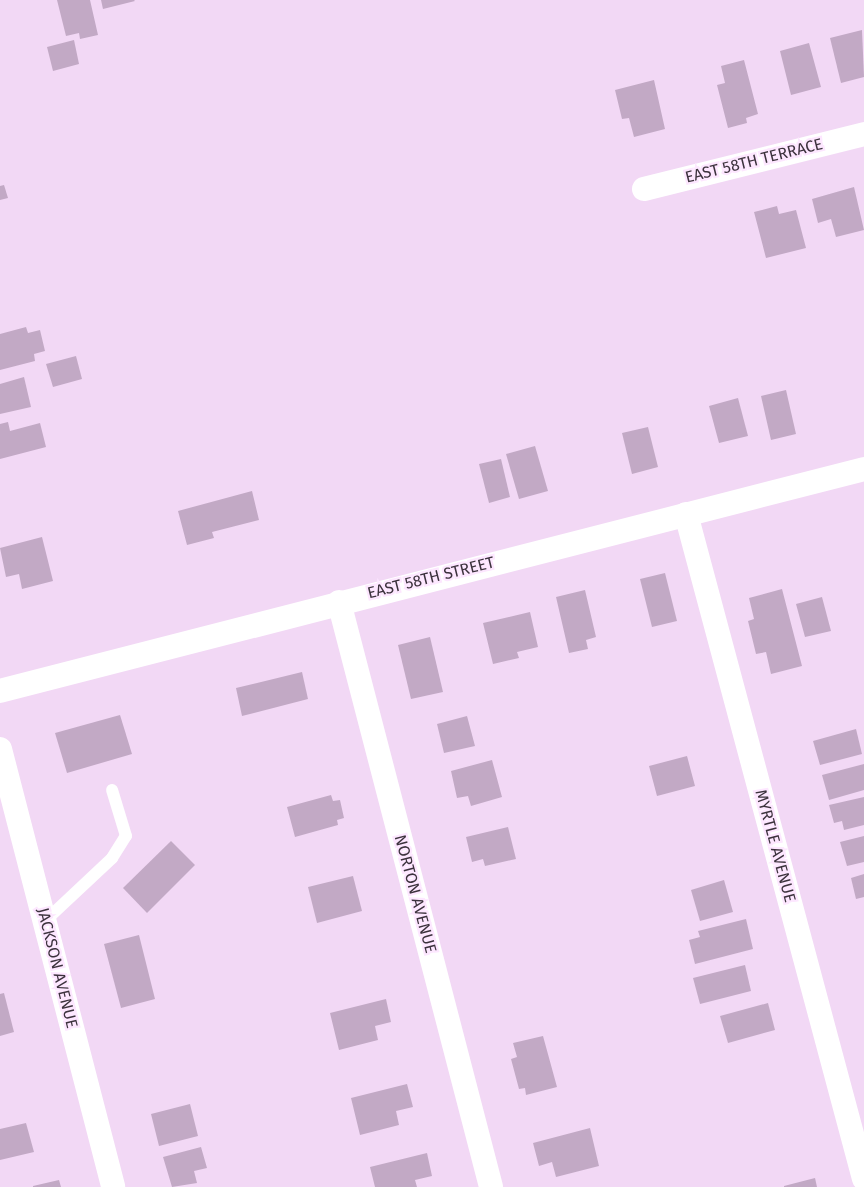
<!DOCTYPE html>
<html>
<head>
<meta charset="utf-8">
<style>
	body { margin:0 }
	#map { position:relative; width:864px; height:1187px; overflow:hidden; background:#f2d8f5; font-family:"Fira Sans",sans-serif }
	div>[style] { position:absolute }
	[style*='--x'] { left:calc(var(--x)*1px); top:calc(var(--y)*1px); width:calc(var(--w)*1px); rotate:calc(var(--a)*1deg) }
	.building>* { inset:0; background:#c2a9c5 }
	.lane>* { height:12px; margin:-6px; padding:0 6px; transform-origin:6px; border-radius:6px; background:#fff }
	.street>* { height:24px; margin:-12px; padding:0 12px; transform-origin:12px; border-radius:12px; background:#fff }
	span { translate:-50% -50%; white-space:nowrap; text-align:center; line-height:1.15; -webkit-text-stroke:4.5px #fde7ff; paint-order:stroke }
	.street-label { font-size:16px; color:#3c323d }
</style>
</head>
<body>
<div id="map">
	<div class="building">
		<div style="clip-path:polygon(57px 0,90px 0,98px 35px,80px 39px,79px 33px,66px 36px)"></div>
		<div style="clip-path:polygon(101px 0,134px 0,135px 1px,103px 9px)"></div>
		<div style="clip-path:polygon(862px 30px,864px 77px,841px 83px,830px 38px)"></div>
		<div style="clip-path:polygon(74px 40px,79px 64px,53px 71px,47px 47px)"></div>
		<div style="clip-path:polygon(809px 43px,821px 87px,791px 95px,780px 51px)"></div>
		<div style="clip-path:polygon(744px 60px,758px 114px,746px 118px,747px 123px,728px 128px,717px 85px,725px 83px,721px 66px)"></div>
		<div style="clip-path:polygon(654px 80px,665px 129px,634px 137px,629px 118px,622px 119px,615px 90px)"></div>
		<div style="clip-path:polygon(4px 185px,8px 198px,0 200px,0 186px)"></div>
		<div style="clip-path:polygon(854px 187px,864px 230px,836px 237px,831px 219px,818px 223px,812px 199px)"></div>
		<div style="clip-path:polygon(777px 206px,779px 214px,796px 210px,806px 248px,766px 258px,754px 212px)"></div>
		<div style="clip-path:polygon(26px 327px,28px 333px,40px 330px,45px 351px,34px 354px,35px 361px,0 370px,0 334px)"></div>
		<div style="clip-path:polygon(76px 356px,82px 379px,53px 387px,46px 364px)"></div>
		<div style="clip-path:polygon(24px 377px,31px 407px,0 414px,0 384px)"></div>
		<div style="clip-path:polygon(786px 390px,796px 434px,771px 440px,761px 396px)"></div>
		<div style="clip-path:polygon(738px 398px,748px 436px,719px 443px,709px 406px)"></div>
		<div style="clip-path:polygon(8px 422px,10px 431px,40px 423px,46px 447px,0 459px,0 424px)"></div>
		<div style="clip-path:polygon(648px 427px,658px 467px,632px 474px,622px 433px)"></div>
		<div style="clip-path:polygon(535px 446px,548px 491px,519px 499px,506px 454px)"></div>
		<div style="clip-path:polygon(501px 459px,510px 497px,489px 503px,479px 464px)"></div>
		<div style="clip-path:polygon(252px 491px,259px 520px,212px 532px,214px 538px,187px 545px,178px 511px)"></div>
		<div style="clip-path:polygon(42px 537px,53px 581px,22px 589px,19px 574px,6px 577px,0 548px)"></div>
		<div style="clip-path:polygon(665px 573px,677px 621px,652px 627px,640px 579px)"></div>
		<div style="clip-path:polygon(782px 589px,802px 666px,771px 674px,766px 652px,756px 654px,748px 621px,754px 619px,749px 598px)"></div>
		<div style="clip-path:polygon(585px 590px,596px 637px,586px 640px,588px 649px,569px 653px,556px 597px)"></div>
		<div style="clip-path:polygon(822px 597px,831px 631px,805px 637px,796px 604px)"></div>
		<div style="clip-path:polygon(530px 612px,538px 647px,517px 652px,519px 658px,493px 664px,483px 623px)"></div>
		<div style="clip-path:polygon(430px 637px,443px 692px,411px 699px,398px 645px)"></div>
		<div style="clip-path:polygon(302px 672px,308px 699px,242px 716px,236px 688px)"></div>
		<div style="clip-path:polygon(120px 715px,132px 754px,67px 773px,55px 733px)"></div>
		<div style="clip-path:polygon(467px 716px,475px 746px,444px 753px,437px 724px)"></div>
		<div style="clip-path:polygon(856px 729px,862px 754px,820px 765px,813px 741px)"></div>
		<div style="clip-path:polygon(687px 756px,695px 786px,657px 796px,649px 766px)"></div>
		<div style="clip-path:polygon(492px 760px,502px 797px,471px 806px,468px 796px,457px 798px,451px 771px)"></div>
		<div style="clip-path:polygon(864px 764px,864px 790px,829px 800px,822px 775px)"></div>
		<div style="clip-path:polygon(331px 795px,333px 801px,340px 800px,344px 818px,337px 820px,338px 825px,295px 837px,287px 807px)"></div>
		<div style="clip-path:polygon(864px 797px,864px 825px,844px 830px,842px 821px,834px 823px,829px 805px)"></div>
		<div style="clip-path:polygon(508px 827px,516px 859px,485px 866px,483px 859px,472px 862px,466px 837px)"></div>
		<div style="clip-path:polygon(864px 836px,864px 862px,847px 866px,840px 842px)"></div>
		<div style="clip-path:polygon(171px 841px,195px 865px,147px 913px,123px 888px)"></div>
		<div style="clip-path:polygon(864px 874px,864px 897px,856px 899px,851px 878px)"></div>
		<div style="clip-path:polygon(353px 876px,362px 911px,317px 923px,308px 887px)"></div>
		<div style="clip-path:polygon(724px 880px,733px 912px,700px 921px,691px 890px)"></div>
		<div style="clip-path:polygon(746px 919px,753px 949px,695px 964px,689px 940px,700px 937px,698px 931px)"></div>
		<div style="clip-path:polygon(139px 935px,155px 999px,121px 1008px,104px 944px)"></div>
		<div style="clip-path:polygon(745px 965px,751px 991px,700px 1004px,693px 978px)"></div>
		<div style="clip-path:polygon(4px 993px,14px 1032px,0 1036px,0 994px)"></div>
		<div style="clip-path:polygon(386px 999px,391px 1022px,375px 1026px,378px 1040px,339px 1050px,330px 1013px)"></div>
		<div style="clip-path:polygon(768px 1003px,775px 1030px,728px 1043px,720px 1016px)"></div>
		<div style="clip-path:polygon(543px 1036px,557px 1087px,526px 1095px,525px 1088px,519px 1089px,511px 1059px,517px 1057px,513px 1043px)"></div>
		<div style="clip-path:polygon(407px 1084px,413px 1107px,396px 1111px,399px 1125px,360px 1135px,351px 1098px)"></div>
		<div style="clip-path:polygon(190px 1104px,198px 1136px,159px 1146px,151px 1114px)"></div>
		<div style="clip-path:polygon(26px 1123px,34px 1152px,0 1160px,0 1129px)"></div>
		<div style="clip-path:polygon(590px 1128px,599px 1166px,556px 1177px,552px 1162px,539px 1166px,533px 1143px)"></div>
		<div style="clip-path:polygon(201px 1147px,207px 1168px,194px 1171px,197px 1183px,172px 1187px,163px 1157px)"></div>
		<div style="clip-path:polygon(427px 1153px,432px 1176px,415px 1180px,417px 1187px,375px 1187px,370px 1167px)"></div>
		<div style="clip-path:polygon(815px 1178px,817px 1187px,784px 1187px,784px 1186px)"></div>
		<div style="clip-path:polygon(59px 1180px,61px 1187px,33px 1187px,33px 1186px)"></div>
	</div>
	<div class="lane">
		<div style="--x:45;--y:921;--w:92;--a:-43.2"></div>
		<div style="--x:112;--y:858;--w:26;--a:-58"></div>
		<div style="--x:126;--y:836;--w:48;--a:-106.9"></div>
	</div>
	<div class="street">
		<div style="--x:644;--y:189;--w:227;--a:-14"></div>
		<div style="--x:686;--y:514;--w:688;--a:75.01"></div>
		<div style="--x:339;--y:602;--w:604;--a:75.43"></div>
		<div style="--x:0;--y:691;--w:892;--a:-14.41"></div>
		<div style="--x:0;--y:749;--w:452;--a:75.5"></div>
	</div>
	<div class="street-label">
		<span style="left:754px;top:161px;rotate:-14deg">EAST 58TH TERRACE</span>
		<span style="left:431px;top:578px;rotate:-14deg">EAST 58TH STREET</span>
		<span style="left:775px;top:846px;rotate:75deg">MYRTLE AVENUE</span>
		<span style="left:415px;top:894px;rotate:75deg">NORTON AVENUE</span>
		<span style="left:57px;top:968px;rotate:76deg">JACKSON AVENUE</span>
	</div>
</div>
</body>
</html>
